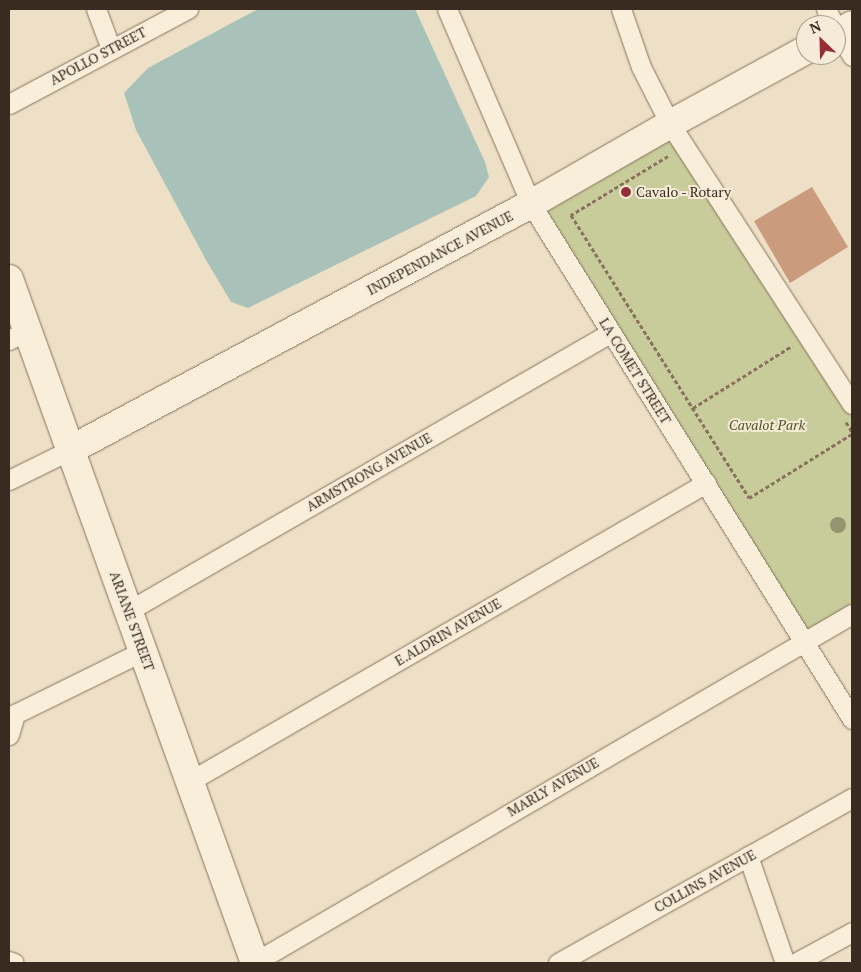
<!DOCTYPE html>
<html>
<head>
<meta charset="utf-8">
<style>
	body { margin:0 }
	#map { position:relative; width:861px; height:972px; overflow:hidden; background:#eee0c7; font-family:"PT Serif",serif }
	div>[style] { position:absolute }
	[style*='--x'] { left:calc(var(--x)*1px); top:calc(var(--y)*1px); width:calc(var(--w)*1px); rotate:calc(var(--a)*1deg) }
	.green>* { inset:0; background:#c8cc9b }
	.water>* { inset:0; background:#a8c2b9 }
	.building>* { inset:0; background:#cb9b7e }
	.path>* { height:3px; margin-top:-1.5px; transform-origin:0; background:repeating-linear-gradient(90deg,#89725d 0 4px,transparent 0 6.5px) }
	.roads { filter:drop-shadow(0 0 1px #89725d) drop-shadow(0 0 1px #89725d) }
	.street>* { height:19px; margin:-9.5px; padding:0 9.5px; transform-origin:9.5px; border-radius:9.5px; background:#f8eeda }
	.secondary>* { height:28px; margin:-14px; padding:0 14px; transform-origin:14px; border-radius:14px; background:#f8eeda }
	.trees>* { width:16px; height:16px; margin:-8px; border-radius:50%; background:#95946f }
	.dots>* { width:14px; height:14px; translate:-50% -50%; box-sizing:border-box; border:2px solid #f5ebd7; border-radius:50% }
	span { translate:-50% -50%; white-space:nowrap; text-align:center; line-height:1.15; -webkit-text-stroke:4px #f5ebd7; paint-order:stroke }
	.street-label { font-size:14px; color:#3a2b20 }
	.poi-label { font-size:14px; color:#3a2b20 }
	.left { translate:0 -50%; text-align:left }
	.park-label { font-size:14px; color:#4c5627; font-style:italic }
	.frame { position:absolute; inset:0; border:10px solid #3a2b20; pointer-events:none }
	.north { position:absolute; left:796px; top:15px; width:50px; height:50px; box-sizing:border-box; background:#f5ebd7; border:1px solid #aa9e8e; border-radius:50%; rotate:336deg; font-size:14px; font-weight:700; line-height:20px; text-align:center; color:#3a2b20 }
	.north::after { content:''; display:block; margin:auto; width:18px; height:22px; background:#972e33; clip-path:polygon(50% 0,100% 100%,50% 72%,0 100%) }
</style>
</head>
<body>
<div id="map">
	<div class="green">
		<div style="clip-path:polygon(670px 124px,852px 404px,852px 614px,805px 641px,531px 204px)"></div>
	</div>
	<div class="water">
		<div style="clip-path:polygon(258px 9px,415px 9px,485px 162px,489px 177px,476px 196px,248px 308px,231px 302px,206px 260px,136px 130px,124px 93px,148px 68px)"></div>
	</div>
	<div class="building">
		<div style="clip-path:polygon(812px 187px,848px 247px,790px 283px,754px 221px)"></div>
	</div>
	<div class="path">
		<div style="--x:668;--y:156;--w:114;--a:148.7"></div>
		<div style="--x:571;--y:215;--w:334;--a:57.8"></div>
		<div style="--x:749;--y:498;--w:121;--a:-31.9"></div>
		<div style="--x:693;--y:408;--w:117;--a:-32.1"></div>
		<div style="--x:846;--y:422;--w:12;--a:59"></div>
	</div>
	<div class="roads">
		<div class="street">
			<div style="--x:96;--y:9;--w:43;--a:69.4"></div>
			<div style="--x:447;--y:9;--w:212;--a:66.7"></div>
			<div style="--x:531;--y:204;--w:607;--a:58.06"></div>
			<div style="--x:621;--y:9;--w:61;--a:71"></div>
			<div style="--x:641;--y:67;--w:64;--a:63"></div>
			<div style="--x:670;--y:124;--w:334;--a:57"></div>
			<div style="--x:826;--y:9;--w:18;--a:63"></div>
			<div style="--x:836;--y:30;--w:31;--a:58"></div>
			<div style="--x:9;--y:104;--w:203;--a:-28"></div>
			<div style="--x:9;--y:340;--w:21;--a:-29"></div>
			<div style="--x:9;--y:480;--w:68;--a:-26.2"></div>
			<div style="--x:128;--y:611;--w:556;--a:-29.97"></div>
			<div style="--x:9;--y:735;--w:22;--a:-74"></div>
			<div style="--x:15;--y:714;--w:143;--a:-26.2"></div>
			<div style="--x:190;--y:781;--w:596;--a:-30.01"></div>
			<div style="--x:748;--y:856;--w:113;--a:70.9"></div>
			<div style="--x:9;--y:961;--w:5;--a:22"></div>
			<div style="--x:255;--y:962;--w:691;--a:-30.24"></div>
			<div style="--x:558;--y:963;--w:337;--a:-29.3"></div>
			<div style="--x:795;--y:963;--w:65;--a:-28.5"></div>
		</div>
		<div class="secondary">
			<div style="--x:836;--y:34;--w:18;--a:-29"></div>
			<div style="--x:9;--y:279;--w:727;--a:70.22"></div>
			<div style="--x:70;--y:450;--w:523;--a:-28.09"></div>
			<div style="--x:531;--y:204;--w:160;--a:-29.9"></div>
			<div style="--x:670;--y:124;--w:155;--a:-28.6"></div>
		</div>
	</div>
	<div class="trees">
		<div style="left:838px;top:525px"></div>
	</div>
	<div class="dots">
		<div style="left:626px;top:192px;background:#972e33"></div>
	</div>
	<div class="street-label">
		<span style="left:98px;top:56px;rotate:-28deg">APOLLO STREET</span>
		<span style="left:440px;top:253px;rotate:-28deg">INDEPENDANCE AVENUE</span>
		<span style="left:635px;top:371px;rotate:58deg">LA COMET STREET</span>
		<span style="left:369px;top:472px;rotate:-30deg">ARMSTRONG AVENUE</span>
		<span style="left:132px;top:621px;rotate:70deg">ARIANE STREET</span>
		<span style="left:448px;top:632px;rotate:-30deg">E.ALDRIN AVENUE</span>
		<span style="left:553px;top:787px;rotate:-30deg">MARLY AVENUE</span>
		<span style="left:705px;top:881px;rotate:-29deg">COLLINS AVENUE</span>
	</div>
	<div class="poi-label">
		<span class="left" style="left:636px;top:192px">Cavalo - Rotary</span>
	</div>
	<div class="park-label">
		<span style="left:767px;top:425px">Cavalot Park</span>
	</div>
	<div class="frame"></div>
	<div class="north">N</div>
</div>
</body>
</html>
